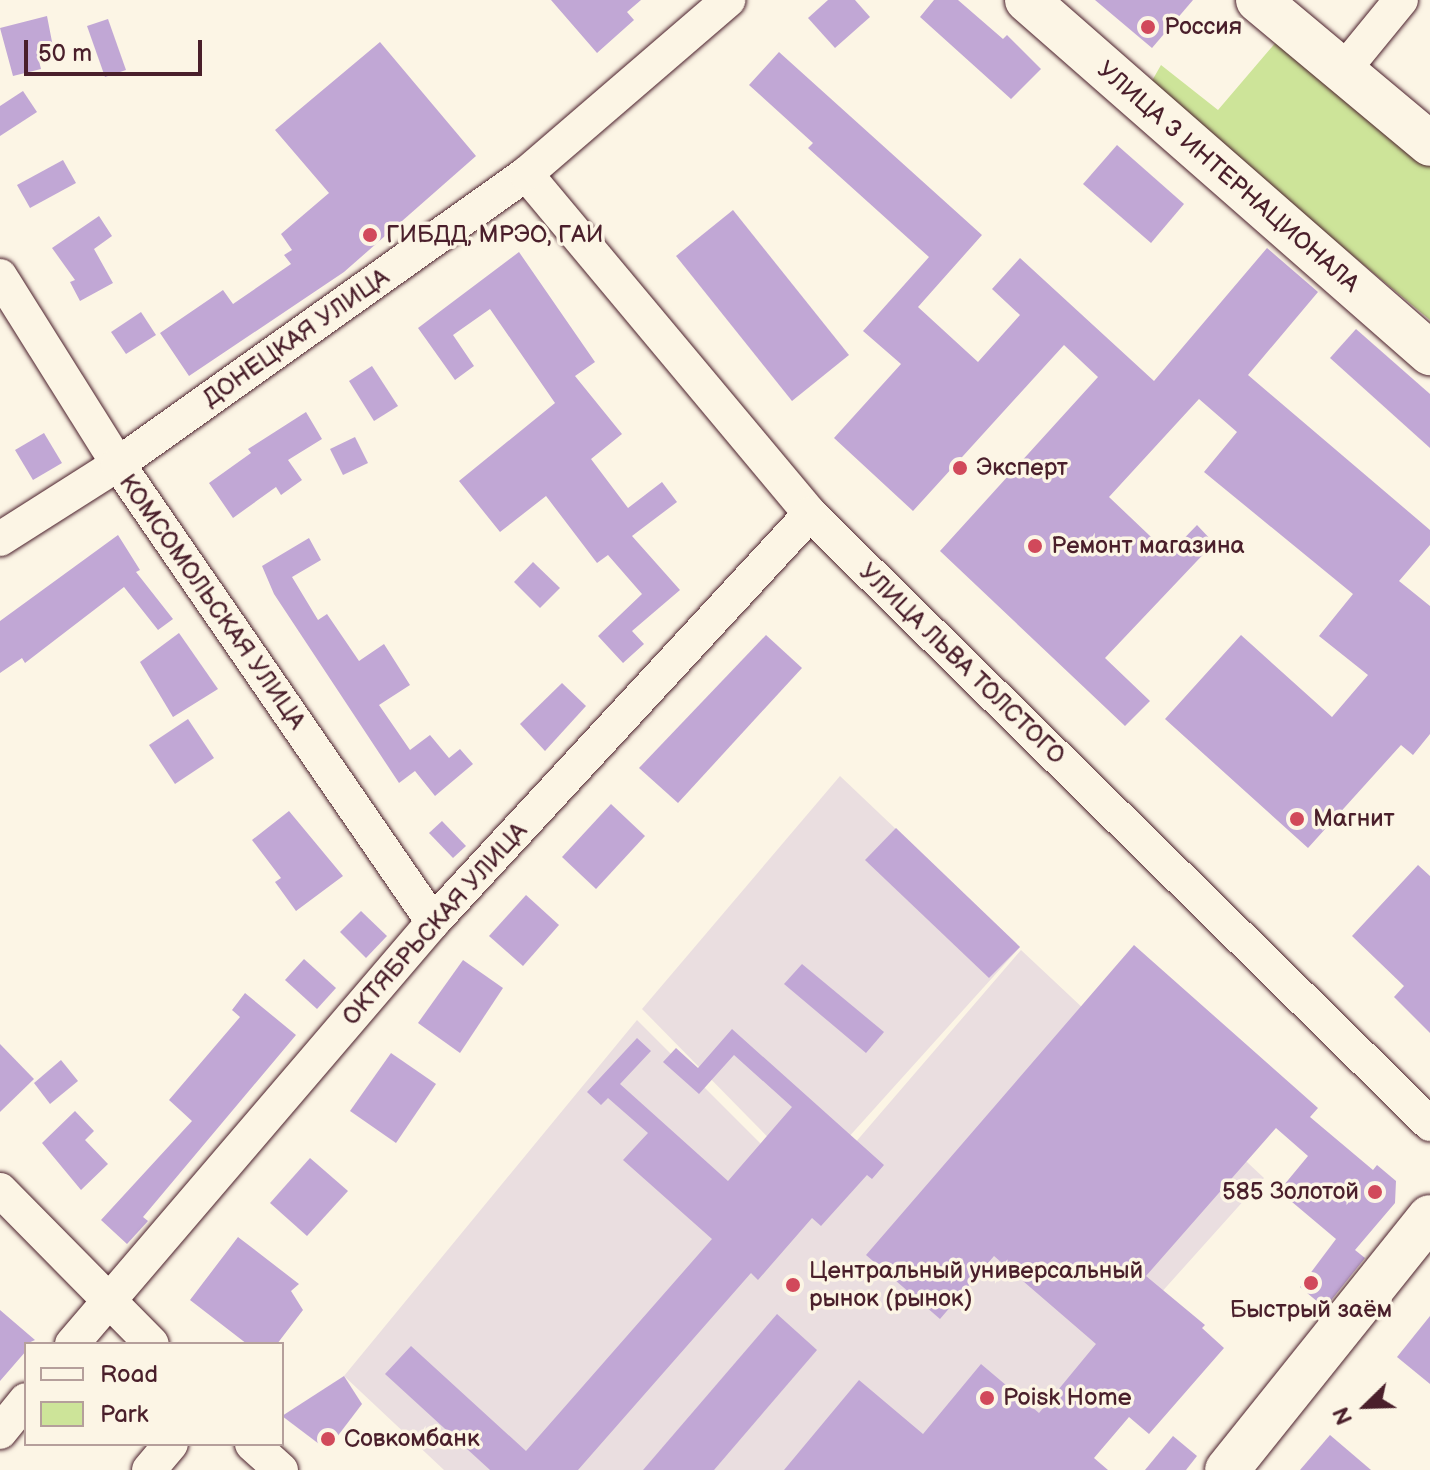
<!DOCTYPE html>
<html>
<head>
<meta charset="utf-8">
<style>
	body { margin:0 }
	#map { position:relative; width:1430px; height:1470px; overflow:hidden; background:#fcf5e5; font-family:"Balsamiq Sans",sans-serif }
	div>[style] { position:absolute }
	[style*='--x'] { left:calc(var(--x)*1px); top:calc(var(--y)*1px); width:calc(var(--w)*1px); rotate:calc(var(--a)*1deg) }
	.built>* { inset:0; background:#eadee0 }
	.green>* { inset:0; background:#cde499 }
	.building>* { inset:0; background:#c1a7d5 }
	.roads { filter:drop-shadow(0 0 2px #4a1f2b) drop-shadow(0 0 2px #4a1f2b) }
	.minor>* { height:34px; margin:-17px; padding:0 17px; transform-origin:17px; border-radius:17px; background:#fcf5e5 }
	.major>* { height:44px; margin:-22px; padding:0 22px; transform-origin:22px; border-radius:22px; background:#fcf5e5 }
	.dots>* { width:22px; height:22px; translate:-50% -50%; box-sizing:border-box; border:4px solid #fcf5e5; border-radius:50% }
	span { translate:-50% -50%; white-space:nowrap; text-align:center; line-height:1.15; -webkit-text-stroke:7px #fcf5e5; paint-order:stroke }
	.poi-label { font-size:24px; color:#4a1f2b }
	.left { translate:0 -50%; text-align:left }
	.right { translate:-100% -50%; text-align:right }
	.street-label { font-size:24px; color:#4a1f2b }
	.legend { position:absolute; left:24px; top:1342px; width:260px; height:104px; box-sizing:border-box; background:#fcf5e5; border:2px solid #b59f9b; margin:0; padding:10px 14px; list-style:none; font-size:24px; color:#4a1f2b }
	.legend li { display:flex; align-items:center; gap:16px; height:40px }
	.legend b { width:40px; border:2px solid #b59f9b }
	.north { position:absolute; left:1326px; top:1366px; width:80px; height:80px; -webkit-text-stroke:6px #fcf5e5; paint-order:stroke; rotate:247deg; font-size:22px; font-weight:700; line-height:32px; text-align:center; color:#4a1f2b }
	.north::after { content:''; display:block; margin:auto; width:28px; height:36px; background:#4a1f2b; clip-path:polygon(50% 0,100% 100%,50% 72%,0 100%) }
	.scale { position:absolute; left:24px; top:40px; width:178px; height:36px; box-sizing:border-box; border:4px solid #4a1f2b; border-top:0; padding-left:10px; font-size:24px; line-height:28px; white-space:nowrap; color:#4a1f2b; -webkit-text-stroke:6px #fcf5e5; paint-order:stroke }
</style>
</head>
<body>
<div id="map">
	<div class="built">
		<div style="clip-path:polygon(840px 776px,1020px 947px,810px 1180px,642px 1009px)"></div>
		<div style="clip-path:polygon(1021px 950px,1264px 1178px,1002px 1470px,444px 1470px,344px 1376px,637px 1020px,811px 1194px)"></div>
	</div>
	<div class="green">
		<div style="clip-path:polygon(1283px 34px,1430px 164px,1430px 320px,1149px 86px,1161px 65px,1218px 110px)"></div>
	</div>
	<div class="building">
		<div style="clip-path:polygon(551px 0,641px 0,627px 12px,634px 20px,597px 53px)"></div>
		<div style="clip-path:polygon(828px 0,855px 0,870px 17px,835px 48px,808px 18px)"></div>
		<div style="clip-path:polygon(934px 0,958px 0,1003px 39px,1007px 35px,1041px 69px,1011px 99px,920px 17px)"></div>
		<div style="clip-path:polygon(1095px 0,1193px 0,1152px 48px)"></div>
		<div style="clip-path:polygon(47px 16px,54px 52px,38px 57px,41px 69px,13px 76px,0 28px)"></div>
		<div style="clip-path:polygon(108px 19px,126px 70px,105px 77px,87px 26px)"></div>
		<div style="clip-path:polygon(380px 42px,476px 156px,344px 272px,189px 376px,160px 333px,223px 290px,233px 304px,291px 264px,284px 255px,292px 250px,281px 234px,329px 193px,275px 130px)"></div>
		<div style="clip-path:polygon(779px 52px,982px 235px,918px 307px,978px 362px,1020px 315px,992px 289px,1020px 258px,1154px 381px,1267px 248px,1318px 292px,1248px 375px,1430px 530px,1430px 545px,1399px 581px,1430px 606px,1430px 734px,1413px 755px,1401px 745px,1308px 848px,1165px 719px,1241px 635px,1332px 717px,1368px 675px,1319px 636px,1353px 594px,1204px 472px,1237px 432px,1199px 399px,1109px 497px,1169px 554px,1197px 525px,1214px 543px,1105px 658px,1150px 701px,1125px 726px,940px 551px,1098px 377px,1064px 345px,913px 511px,834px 438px,901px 364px,863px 331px,929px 257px,808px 148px,813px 143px,749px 85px)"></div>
		<div style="clip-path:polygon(23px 91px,37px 112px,0 136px,0 106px)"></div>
		<div style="clip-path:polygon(1117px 145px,1184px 204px,1151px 243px,1083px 184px)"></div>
		<div style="clip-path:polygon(63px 160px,76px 183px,30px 208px,17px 185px)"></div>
		<div style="clip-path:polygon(733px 210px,849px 355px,792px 401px,676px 256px)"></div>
		<div style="clip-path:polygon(99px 216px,112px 236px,94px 249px,113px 283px,80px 301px,70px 282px,75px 280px,52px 248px)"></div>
		<div style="clip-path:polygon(519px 252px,595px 362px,575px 376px,622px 434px,591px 459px,628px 508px,662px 482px,677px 502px,632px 536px,680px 590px,632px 631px,644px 644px,623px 663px,598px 636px,642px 594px,608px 555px,597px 563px,546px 496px,500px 532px,459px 481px,555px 403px,490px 309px,453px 335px,474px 366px,455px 380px,418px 328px)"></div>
		<div style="clip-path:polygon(141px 312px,156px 335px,126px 354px,111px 332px)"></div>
		<div style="clip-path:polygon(1356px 329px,1430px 394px,1430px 448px,1330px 358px)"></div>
		<div style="clip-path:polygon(372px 366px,398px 406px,374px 421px,349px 381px)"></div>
		<div style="clip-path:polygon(306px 412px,322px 439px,288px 460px,302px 480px,281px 495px,276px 487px,233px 518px,209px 483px,251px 453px,248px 449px)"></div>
		<div style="clip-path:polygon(44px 433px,62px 463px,33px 480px,15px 450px)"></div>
		<div style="clip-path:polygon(355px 437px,368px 463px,343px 475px,330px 449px)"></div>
		<div style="clip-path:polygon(118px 535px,140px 570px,136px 572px,173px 619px,158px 630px,124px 587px,25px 663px,22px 658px,0 673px,0 621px)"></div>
		<div style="clip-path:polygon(309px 538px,321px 560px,292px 577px,318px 620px,327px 614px,359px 661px,384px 644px,410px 685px,379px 705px,410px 750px,430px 735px,449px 758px,460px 749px,473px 764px,435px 796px,415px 771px,399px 783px,274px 594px,262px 566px)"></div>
		<div style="clip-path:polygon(533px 562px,560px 588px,540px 608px,514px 582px)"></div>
		<div style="clip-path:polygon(179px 633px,218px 689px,173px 717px,140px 662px)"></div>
		<div style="clip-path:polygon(766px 635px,802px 668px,678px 803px,639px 768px)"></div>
		<div style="clip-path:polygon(562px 683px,586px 706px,545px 751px,520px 724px)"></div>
		<div style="clip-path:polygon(188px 719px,214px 758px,175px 784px,149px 745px)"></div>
		<div style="clip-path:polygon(611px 804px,645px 836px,596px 889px,562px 857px)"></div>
		<div style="clip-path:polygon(289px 811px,343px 876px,296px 911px,275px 882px,281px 878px,252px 840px)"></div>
		<div style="clip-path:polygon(442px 821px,466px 846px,453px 858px,429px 833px)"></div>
		<div style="clip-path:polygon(896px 828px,1020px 947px,989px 978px,865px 860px)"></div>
		<div style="clip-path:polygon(1418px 865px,1430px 876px,1430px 1033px,1394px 997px,1404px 986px,1352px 936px)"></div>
		<div style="clip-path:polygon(526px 895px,559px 925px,523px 966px,489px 936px)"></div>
		<div style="clip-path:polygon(361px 911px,387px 936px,366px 958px,340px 932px)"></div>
		<div style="clip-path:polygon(1134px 945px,1318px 1108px,1310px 1117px,1373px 1170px,1377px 1165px,1396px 1181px,1395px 1203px,1355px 1250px,1365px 1258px,1325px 1308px,1300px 1287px,1336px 1239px,1279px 1191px,1308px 1156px,1276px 1128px,1146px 1276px,1205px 1325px,1202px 1328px,1224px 1348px,1149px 1434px,1129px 1417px,1094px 1458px,1108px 1470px,784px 1470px,859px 1380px,923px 1434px,981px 1364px,1039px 1413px,1096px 1344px,994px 1256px,940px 1319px,866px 1255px)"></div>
		<div style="clip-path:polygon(304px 959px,336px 988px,317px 1009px,285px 980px)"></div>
		<div style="clip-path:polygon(463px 960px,503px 988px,460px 1053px,418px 1023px)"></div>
		<div style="clip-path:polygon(802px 964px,884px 1032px,866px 1053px,784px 984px)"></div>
		<div style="clip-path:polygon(245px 993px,296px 1035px,143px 1217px,148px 1221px,127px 1244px,101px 1220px,192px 1121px,169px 1100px,240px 1017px,232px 1010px)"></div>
		<div style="clip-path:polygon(732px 1029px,884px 1165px,872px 1179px,867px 1175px,821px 1226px,812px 1218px,758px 1280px,751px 1273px,578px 1470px,490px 1470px,385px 1374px,411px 1346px,526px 1451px,712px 1239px,623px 1160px,648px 1133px,608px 1098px,601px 1105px,587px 1092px,637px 1038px,651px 1051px,620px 1084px,728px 1181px,792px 1107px,734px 1055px,699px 1094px,663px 1062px,676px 1048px,698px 1068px)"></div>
		<div style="clip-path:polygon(0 1044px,34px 1079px,0 1112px)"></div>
		<div style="clip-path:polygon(391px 1053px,436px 1084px,396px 1143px,350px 1111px)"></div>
		<div style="clip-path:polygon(61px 1060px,78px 1081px,50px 1104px,34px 1083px)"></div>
		<div style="clip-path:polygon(75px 1111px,94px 1131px,85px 1140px,108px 1164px,81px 1190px,42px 1143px)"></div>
		<div style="clip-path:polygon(310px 1158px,348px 1191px,307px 1236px,270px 1203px)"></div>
		<div style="clip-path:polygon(238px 1237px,299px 1284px,291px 1291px,303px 1310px,277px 1344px,247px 1344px,190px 1300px)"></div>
		<div style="clip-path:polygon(0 1310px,35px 1340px,26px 1344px,26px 1351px,0 1381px)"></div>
		<div style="clip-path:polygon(777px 1314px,817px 1350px,714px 1470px,643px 1470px)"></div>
		<div style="clip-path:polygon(1430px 1316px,1430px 1384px,1397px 1357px)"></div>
		<div style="clip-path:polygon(344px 1376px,362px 1404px,327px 1450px,282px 1416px)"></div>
		<div style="clip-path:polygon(1330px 1435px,1371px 1470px,1300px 1470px)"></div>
		<div style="clip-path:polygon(1173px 1436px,1197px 1456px,1186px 1470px,1145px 1470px)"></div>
	</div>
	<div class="roads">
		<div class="minor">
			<div style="--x:1342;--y:72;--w:93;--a:-50.7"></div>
			<div style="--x:526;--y:174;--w:443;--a:50.1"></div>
			<div style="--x:810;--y:514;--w:870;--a:44.53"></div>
			<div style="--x:0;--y:276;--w:222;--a:57.9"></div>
			<div style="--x:118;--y:464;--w:556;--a:55.48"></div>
			<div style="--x:0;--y:539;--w:140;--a:-32.4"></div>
			<div style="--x:118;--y:464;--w:501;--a:-35.4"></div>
			<div style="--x:526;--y:174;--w:267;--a:-40.7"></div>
			<div style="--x:0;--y:1190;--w:216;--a:45.4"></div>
			<div style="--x:72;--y:1344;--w:555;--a:-49.45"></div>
			<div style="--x:433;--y:922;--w:556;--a:-47.26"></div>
			<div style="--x:0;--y:1432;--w:41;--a:-50.9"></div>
			<div style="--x:252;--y:1444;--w:39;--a:42"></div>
			<div style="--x:149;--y:1470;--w:34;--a:-50"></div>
		</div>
		<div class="major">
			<div style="--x:1027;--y:0;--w:536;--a:41.22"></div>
			<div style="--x:1258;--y:0;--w:224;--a:39.9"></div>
			<div style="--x:1227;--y:1470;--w:324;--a:-51.3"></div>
		</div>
	</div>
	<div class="dots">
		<div style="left:1148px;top:27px;background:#d1495b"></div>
		<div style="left:370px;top:235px;background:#d1495b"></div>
		<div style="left:960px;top:468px;background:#d1495b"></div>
		<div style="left:1035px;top:546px;background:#d1495b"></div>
		<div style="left:1297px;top:819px;background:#d1495b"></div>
		<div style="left:1375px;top:1192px;background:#d1495b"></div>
		<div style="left:1311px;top:1283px;background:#d1495b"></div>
		<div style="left:793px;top:1285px;background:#d1495b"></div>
		<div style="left:987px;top:1398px;background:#d1495b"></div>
		<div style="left:328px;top:1439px;background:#d1495b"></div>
	</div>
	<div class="poi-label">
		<span class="left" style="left:1164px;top:27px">Россия</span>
		<span class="left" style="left:386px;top:235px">ГИБДД, МРЭО, ГАИ</span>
		<span class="left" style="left:976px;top:468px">Эксперт</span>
		<span class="left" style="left:1051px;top:546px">Ремонт магазина</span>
		<span class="left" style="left:1313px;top:819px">Магнит</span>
		<span class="right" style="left:1359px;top:1192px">585 Золотой</span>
		<span class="left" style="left:809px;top:1285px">Центральный универсальный<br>рынок (рынок)</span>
		<span style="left:1311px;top:1310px">Быстрый заём</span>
		<span class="left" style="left:1003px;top:1398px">Poisk Home</span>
		<span class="left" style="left:344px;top:1439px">Совкомбанк</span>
	</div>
	<div class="street-label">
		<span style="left:1228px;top:177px;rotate:41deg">УЛИЦА 3 ИНТЕРНАЦИОНАЛА</span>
		<span style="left:296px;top:338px;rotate:-35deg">ДОНЕЦКАЯ УЛИЦА</span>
		<span style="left:212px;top:602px;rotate:55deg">КОМСОМОЛЬСКАЯ УЛИЦА</span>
		<span style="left:962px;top:664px;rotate:44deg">УЛИЦА ЛЬВА ТОЛСТОГО</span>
		<span style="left:435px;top:924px;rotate:-48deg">ОКТЯБРЬСКАЯ УЛИЦА</span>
	</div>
	<ul class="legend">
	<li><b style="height:10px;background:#fcf5e5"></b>Road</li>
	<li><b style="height:22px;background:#cde499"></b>Park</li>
	</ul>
	<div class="north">N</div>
	<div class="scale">50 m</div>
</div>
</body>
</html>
